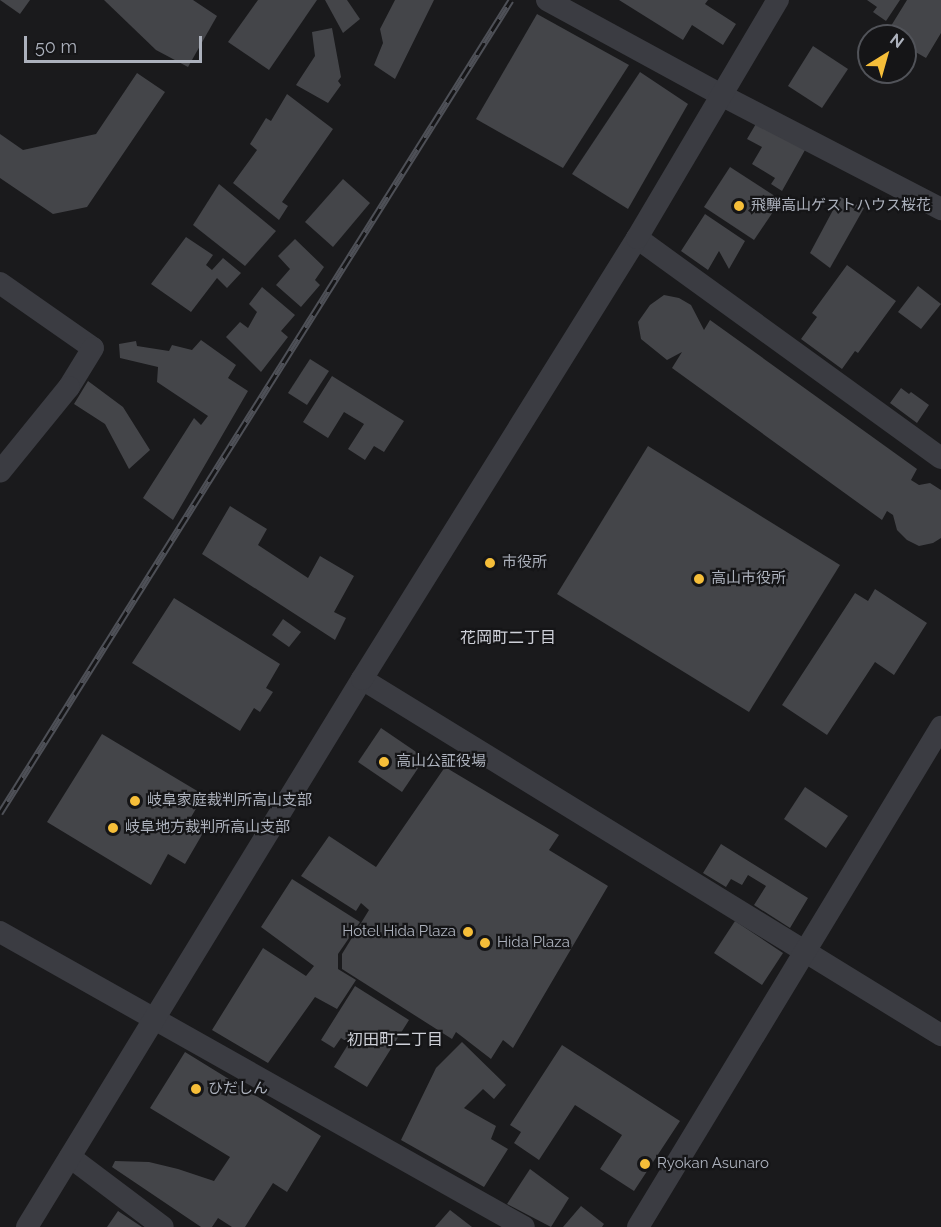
<!DOCTYPE html>
<html>
<head>
<meta charset="utf-8">
<style>
	body { margin:0 }
	#map { position:relative; width:941px; height:1227px; overflow:hidden; background:#1a1a1c; font-family:Raleway,"Noto Sans JP",sans-serif }
	div>[style] { position:absolute }
	[style*='--x'] { left:calc(var(--x)*1px); top:calc(var(--y)*1px); width:calc(var(--w)*1px); rotate:calc(var(--a)*1deg) }
	.building>* { inset:0; background:#444549 }
	.minor>* { height:22px; margin:-11px; padding:0 11px; transform-origin:11px; border-radius:11px; background:#3b3c42 }
	.rail>* { height:7px; margin-top:-3.5px; transform-origin:0; background:repeating-linear-gradient(90deg,#151517 0 14px,#4e5057 0 28px); box-sizing:border-box; border-block:2px solid #4e5057 }
	.dots>* { width:16px; height:16px; translate:-50% -50%; box-sizing:border-box; border:3px solid #151517; border-radius:50% }
	span { translate:-50% -50%; white-space:nowrap; text-align:center; line-height:1.15; -webkit-text-stroke:4.5px #151517; paint-order:stroke }
	.poi-label { font-size:15px; color:#acb1bc }
	.left { translate:0 -50%; text-align:left }
	.right { translate:-100% -50%; text-align:right }
	.neighbourhood-label { font-size:16px; color:#ced0d8 }
	.north { position:absolute; left:857px; top:24px; width:60px; height:60px; box-sizing:border-box; background:#151517; border:2px solid #515359; border-radius:50%; rotate:37deg; font-size:16px; font-weight:700; line-height:24px; text-align:center; color:#acb1bc }
	.north::after { content:''; display:block; margin:auto; width:21px; height:27px; background:#f6be39; clip-path:polygon(50% 0,100% 100%,50% 72%,0 100%) }
	.scale { position:absolute; left:24px; top:36px; width:178px; height:27px; box-sizing:border-box; border:3px solid #acb1bc; border-top:0; padding-left:8px; font-size:18px; line-height:21px; white-space:nowrap; color:#acb1bc; -webkit-text-stroke:4px #151517; paint-order:stroke }
</style>
</head>
<body>
<div id="map">
	<div class="building">
		<div style="clip-path:polygon(0 0,30px 0,20px 14px)"></div>
		<div style="clip-path:polygon(104px 0,193px 0,217px 16px,188px 67px,156px 50px)"></div>
		<div style="clip-path:polygon(258px 0,317px 0,269px 70px,228px 42px)"></div>
		<div style="clip-path:polygon(325px 0,347px 0,360px 19px,343px 33px)"></div>
		<div style="clip-path:polygon(395px 0,434px 0,395px 79px,374px 65px,383px 43px,380px 29px)"></div>
		<div style="clip-path:polygon(619px 0,708px 0,705px 4px,736px 24px,723px 45px,692px 25px,683px 40px)"></div>
		<div style="clip-path:polygon(867px 0,900px 0,886px 21px,873px 12px,877px 7px)"></div>
		<div style="clip-path:polygon(907px 0,941px 0,941px 33px,926px 58px,905px 46px,905px 36px,886px 34px)"></div>
		<div style="clip-path:polygon(537px 14px,629px 65px,563px 168px,476px 119px)"></div>
		<div style="clip-path:polygon(332px 28px,341px 77px,338px 81px,341px 85px,328px 103px,296px 85px,315px 56px,312px 32px)"></div>
		<div style="clip-path:polygon(813px 46px,848px 69px,822px 108px,788px 86px)"></div>
		<div style="clip-path:polygon(640px 72px,688px 104px,628px 209px,572px 174px)"></div>
		<div style="clip-path:polygon(137px 73px,165px 92px,87px 207px,53px 214px,0 178px,0 134px,23px 150px,96px 134px)"></div>
		<div style="clip-path:polygon(287px 94px,333px 129px,282px 202px,288px 206px,279px 220px,233px 183px,257px 150px,250px 144px,266px 118px,271px 121px)"></div>
		<div style="clip-path:polygon(757px 122px,805px 150px,782px 191px,771px 184px,775px 178px,752px 164px,762px 147px,747px 139px)"></div>
		<div style="clip-path:polygon(730px 167px,781px 200px,754px 240px,704px 207px)"></div>
		<div style="clip-path:polygon(343px 179px,370px 203px,333px 247px,305px 222px)"></div>
		<div style="clip-path:polygon(219px 184px,276px 231px,245px 266px,193px 225px)"></div>
		<div style="clip-path:polygon(840px 197px,864px 208px,830px 268px,810px 253px)"></div>
		<div style="clip-path:polygon(705px 214px,745px 241px,729px 269px,719px 251px,708px 270px,681px 251px)"></div>
		<div style="clip-path:polygon(186px 237px,213px 255px,206px 265px,212px 270px,223px 258px,241px 273px,227px 288px,217px 278px,191px 312px,151px 284px)"></div>
		<div style="clip-path:polygon(295px 239px,324px 267px,315px 280px,320px 285px,301px 307px,276px 285px,290px 269px,278px 256px)"></div>
		<div style="clip-path:polygon(847px 265px,896px 301px,858px 353px,855px 351px,842px 369px,801px 339px,817px 317px,812px 313px)"></div>
		<div style="clip-path:polygon(918px 286px,941px 304px,921px 329px,898px 312px)"></div>
		<div style="clip-path:polygon(262px 287px,295px 315px,281px 331px,288px 337px,261px 372px,226px 337px,240px 322px,248px 328px,257px 312px,249px 304px)"></div>
		<div style="clip-path:polygon(664px 295px,679px 298px,691px 305px,704px 330px,710px 320px,917px 469px,911px 480px,919px 485px,930px 483px,941px 490px,941px 538px,933px 543px,919px 546px,907px 540px,897px 530px,893px 515px,887px 511px,882px 520px,672px 368px,682px 352px,667px 360px,641px 339px,638px 322px,650px 305px)"></div>
		<div style="clip-path:polygon(201px 340px,236px 365px,228px 378px,248px 391px,173px 520px,143px 498px,194px 418px,201px 425px,208px 416px,157px 382px,158px 367px,120px 358px,119px 344px,136px 341px,137px 346px,169px 351px,172px 345px,192px 350px)"></div>
		<div style="clip-path:polygon(310px 359px,329px 371px,307px 405px,288px 393px)"></div>
		<div style="clip-path:polygon(332px 376px,404px 421px,384px 452px,374px 446px,365px 460px,348px 449px,364px 424px,344px 412px,328px 438px,303px 422px)"></div>
		<div style="clip-path:polygon(88px 381px,123px 407px,150px 450px,129px 469px,105px 424px,74px 404px)"></div>
		<div style="clip-path:polygon(901px 388px,909px 394px,911px 392px,929px 405px,917px 423px,890px 403px)"></div>
		<div style="clip-path:polygon(648px 446px,840px 565px,749px 712px,557px 594px)"></div>
		<div style="clip-path:polygon(230px 506px,267px 529px,258px 545px,308px 578px,320px 556px,354px 576px,334px 612px,346px 618px,335px 640px,202px 554px)"></div>
		<div style="clip-path:polygon(875px 589px,927px 623px,894px 675px,875px 662px,827px 735px,782px 705px,855px 593px,868px 601px)"></div>
		<div style="clip-path:polygon(174px 598px,280px 664px,266px 688px,273px 692px,260px 712px,254px 708px,240px 731px,132px 663px)"></div>
		<div style="clip-path:polygon(283px 619px,301px 632px,289px 647px,272px 635px)"></div>
		<div style="clip-path:polygon(381px 728px,425px 758px,402px 792px,358px 762px)"></div>
		<div style="clip-path:polygon(102px 734px,204px 795px,187px 824px,203px 833px,185px 864px,168px 854px,151px 885px,47px 822px)"></div>
		<div style="clip-path:polygon(445px 767px,559px 835px,549px 850px,608px 886px,513px 1048px,503px 1040px,491px 1059px,456px 1032px,452px 1039px,342px 969px,342px 954px,369px 910px,361px 903px,356px 911px,301px 876px,329px 836px,376px 867px)"></div>
		<div style="clip-path:polygon(805px 787px,848px 816px,826px 848px,784px 819px)"></div>
		<div style="clip-path:polygon(721px 844px,808px 898px,790px 928px,754px 905px,766px 886px,748px 875px,742px 885px,731px 879px,726px 887px,703px 873px)"></div>
		<div style="clip-path:polygon(292px 879px,360px 922px,338px 954px,338px 969px,356px 980px,337px 1009px,315px 997px,268px 1063px,212px 1030px,263px 948px,306px 976px,314px 966px,261px 927px)"></div>
		<div style="clip-path:polygon(735px 921px,783px 953px,762px 985px,714px 953px)"></div>
		<div style="clip-path:polygon(355px 986px,409px 1020px,367px 1087px,334px 1067px,349px 1043px,341px 1038px,334px 1048px,321px 1040px)"></div>
		<div style="clip-path:polygon(462px 1042px,506px 1085px,494px 1099px,483px 1089px,464px 1108px,496px 1126px,491px 1139px,508px 1149px,484px 1187px,401px 1140px,436px 1068px)"></div>
		<div style="clip-path:polygon(562px 1045px,680px 1121px,634px 1191px,600px 1169px,622px 1135px,575px 1105px,539px 1160px,514px 1143px,521px 1132px,510px 1125px)"></div>
		<div style="clip-path:polygon(185px 1052px,321px 1136px,287px 1192px,273px 1183px,245px 1227px,232px 1227px,218px 1218px,212px 1227px,201px 1227px,112px 1167px,115px 1161px,149px 1162px,178px 1169px,214px 1181px,230px 1157px,150px 1108px)"></div>
		<div style="clip-path:polygon(530px 1169px,569px 1198px,551px 1227px,507px 1204px)"></div>
		<div style="clip-path:polygon(581px 1206px,604px 1224px,602px 1227px,563px 1227px)"></div>
		<div style="clip-path:polygon(450px 1210px,472px 1227px,435px 1227px)"></div>
		<div style="clip-path:polygon(118px 1211px,142px 1227px,107px 1227px)"></div>
	</div>
	<div class="minor">
		<div style="--x:547;--y:0;--w:200;--a:28.6"></div>
		<div style="--x:723;--y:96;--w:246;--a:27.4"></div>
		<div style="--x:637;--y:238;--w:375;--a:35.9"></div>
		<div style="--x:0;--y:283;--w:113;--a:35"></div>
		<div style="--x:93;--y:348;--w:46;--a:121.6"></div>
		<div style="--x:69;--y:387;--w:109;--a:129.1"></div>
		<div style="--x:362;--y:679;--w:680;--a:31.59"></div>
		<div style="--x:0;--y:932;--w:601;--a:29.38"></div>
		<div style="--x:70;--y:1157;--w:116;--a:37"></div>
		<div style="--x:27;--y:1227;--w:642;--a:-58.56"></div>
		<div style="--x:362;--y:679;--w:520;--a:-58.05"></div>
		<div style="--x:637;--y:238;--w:277;--a:-59.4"></div>
		<div style="--x:638;--y:1227;--w:585;--a:-58.78"></div>
	</div>
	<div class="rail">
		<div style="--x:0;--y:813;--w:960;--a:-57.85"></div>
	</div>
	<div class="dots">
		<div style="left:739px;top:206px;background:#f6be39"></div>
		<div style="left:490px;top:563px;background:#f6be39"></div>
		<div style="left:699px;top:579px;background:#f6be39"></div>
		<div style="left:384px;top:762px;background:#f6be39"></div>
		<div style="left:135px;top:801px;background:#f6be39"></div>
		<div style="left:113px;top:828px;background:#f6be39"></div>
		<div style="left:468px;top:932px;background:#f6be39"></div>
		<div style="left:485px;top:943px;background:#f6be39"></div>
		<div style="left:196px;top:1089px;background:#f6be39"></div>
		<div style="left:645px;top:1164px;background:#f6be39"></div>
	</div>
	<div class="poi-label">
		<span class="left" style="left:751px;top:206px">飛騨高山ゲストハウス桜花</span>
		<span class="left" style="left:502px;top:563px">市役所</span>
		<span class="left" style="left:711px;top:579px">高山市役所</span>
		<span class="left" style="left:396px;top:762px">高山公証役場</span>
		<span class="left" style="left:147px;top:801px">岐阜家庭裁判所高山支部</span>
		<span class="left" style="left:125px;top:828px">岐阜地方裁判所高山支部</span>
		<span class="right" style="left:456px;top:932px">Hotel Hida Plaza</span>
		<span class="left" style="left:497px;top:943px">Hida Plaza</span>
		<span class="left" style="left:208px;top:1089px">ひだしん</span>
		<span class="left" style="left:657px;top:1164px">Ryokan Asunaro</span>
	</div>
	<div class="neighbourhood-label">
		<span style="left:508px;top:638px">花岡町二丁目</span>
		<span style="left:395px;top:1040px">初田町二丁目</span>
	</div>
	<div class="north">N</div>
	<div class="scale">50 m</div>
</div>
</body>
</html>
